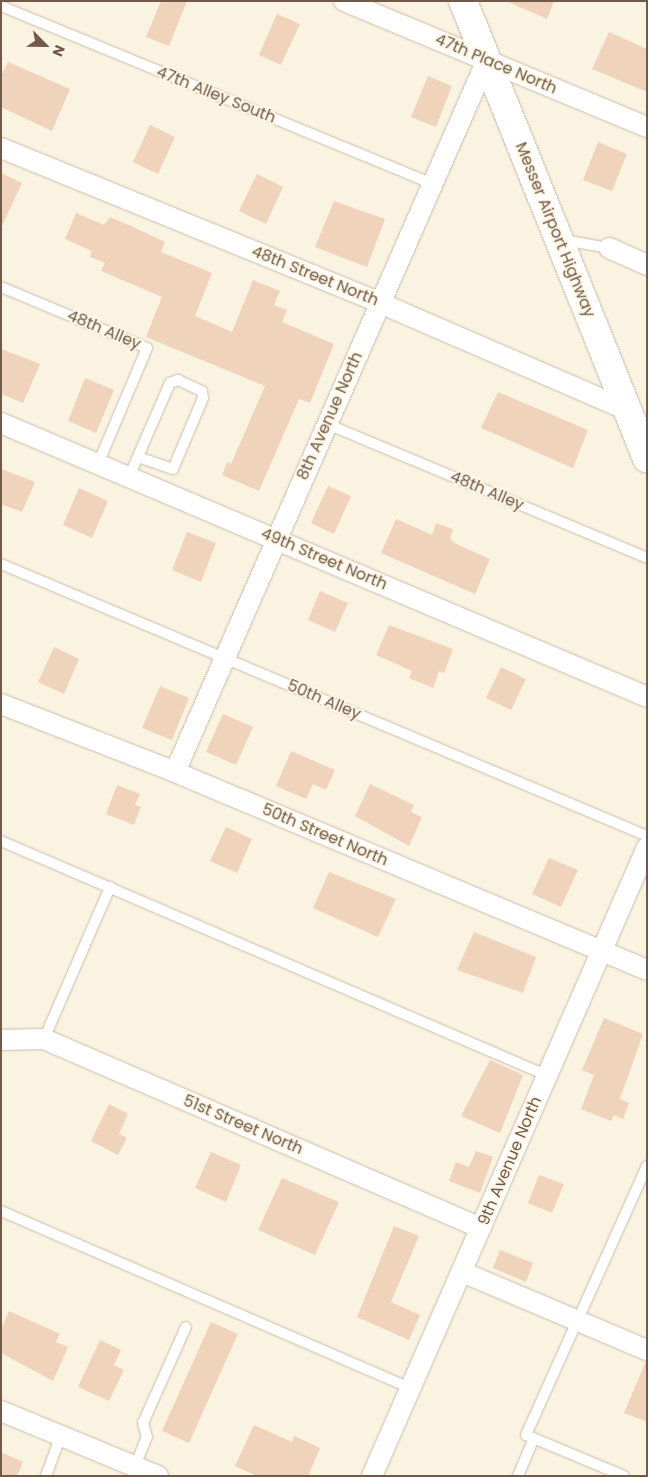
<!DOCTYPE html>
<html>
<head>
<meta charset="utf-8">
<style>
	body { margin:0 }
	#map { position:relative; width:648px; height:1477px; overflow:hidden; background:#fbf3e2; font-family:Poppins,sans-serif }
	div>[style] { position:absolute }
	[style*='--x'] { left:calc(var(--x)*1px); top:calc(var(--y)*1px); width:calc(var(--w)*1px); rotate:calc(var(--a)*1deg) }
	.building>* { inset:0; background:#efd3ba }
	.roads { filter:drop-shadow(0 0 1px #cbbba9) drop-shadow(0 0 1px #cbbba9) }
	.lane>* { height:10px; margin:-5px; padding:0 5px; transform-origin:5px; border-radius:5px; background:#fff }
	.street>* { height:20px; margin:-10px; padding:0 10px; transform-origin:10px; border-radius:10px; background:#fff }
	.secondary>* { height:28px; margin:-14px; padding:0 14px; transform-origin:14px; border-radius:14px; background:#fff }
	span { translate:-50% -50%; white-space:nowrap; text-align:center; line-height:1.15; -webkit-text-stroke:4px #fef7e7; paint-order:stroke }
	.street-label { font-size:16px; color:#715a49 }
	.frame { position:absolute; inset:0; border:2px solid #715a49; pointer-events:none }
	.north { position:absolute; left:20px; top:20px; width:50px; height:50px; -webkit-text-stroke:4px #fef7e7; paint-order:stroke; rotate:113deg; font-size:14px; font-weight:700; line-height:20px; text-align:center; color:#715a49 }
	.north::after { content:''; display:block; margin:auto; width:18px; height:22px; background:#715a49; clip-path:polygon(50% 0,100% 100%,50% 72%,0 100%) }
</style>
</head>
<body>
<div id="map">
	<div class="building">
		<div style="clip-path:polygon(161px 1px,187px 1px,169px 46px,146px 37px)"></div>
		<div style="clip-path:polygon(506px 1px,554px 1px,547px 19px)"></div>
		<div style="clip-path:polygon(277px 14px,300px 24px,281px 65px,259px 55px)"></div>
		<div style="clip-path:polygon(609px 32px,647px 49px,647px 92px,592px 69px)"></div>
		<div style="clip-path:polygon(8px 62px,70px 89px,52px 131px,1px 107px,1px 76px)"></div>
		<div style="clip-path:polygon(428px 76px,452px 86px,436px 127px,411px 117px)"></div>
		<div style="clip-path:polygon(150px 125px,175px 137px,158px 174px,133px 162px)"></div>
		<div style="clip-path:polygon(598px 142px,627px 154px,612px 191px,583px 180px)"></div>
		<div style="clip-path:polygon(1px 173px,22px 183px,1px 228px)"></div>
		<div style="clip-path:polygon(257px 174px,283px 187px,266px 224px,239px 211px)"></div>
		<div style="clip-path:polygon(334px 201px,385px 219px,367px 267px,315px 247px)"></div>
		<div style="clip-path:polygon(76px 213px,104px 225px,110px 217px,131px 226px,165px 242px,161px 252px,212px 273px,195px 316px,232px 332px,253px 280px,280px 291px,274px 305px,287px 310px,282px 322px,334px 344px,310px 403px,299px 399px,259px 491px,222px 475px,227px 462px,231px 464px,265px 386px,146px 337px,162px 297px,101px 271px,105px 263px,90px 257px,92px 251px,65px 239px)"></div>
		<div style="clip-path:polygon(1px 349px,40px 364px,23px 403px,1px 394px)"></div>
		<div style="clip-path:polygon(85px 378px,114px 390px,96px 433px,68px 421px)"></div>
		<div style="clip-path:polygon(498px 392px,588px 430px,573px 468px,481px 428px)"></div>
		<div style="clip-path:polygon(1px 469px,35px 482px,22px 512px,1px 504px)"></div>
		<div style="clip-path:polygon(328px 486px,351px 496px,334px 534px,311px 523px)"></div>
		<div style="clip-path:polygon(79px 488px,108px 501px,92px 538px,63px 525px)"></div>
		<div style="clip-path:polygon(396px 519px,432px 535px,436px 523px,453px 529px,450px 539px,456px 544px,490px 559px,475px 594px,381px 553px)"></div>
		<div style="clip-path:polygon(187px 532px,216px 543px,201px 582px,172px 570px)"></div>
		<div style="clip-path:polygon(320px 591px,348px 603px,335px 632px,308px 620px)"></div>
		<div style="clip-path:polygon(389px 625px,453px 649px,444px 673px,439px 671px,433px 688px,409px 678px,412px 671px,376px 655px)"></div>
		<div style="clip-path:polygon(54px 647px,79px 659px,64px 694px,38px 682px)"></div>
		<div style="clip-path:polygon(501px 667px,526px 679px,511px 710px,486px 698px)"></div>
		<div style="clip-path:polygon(160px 686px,189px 698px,172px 740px,142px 728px)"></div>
		<div style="clip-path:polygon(223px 714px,253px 727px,236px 765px,206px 752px)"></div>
		<div style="clip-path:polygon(291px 751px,335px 770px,326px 790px,313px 784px,306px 799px,276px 786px)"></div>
		<div style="clip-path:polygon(370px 784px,414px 805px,411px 812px,422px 817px,409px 846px,355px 816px)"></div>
		<div style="clip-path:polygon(117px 785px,140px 794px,135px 805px,141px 807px,134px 825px,106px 814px)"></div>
		<div style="clip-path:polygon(226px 827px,252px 839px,237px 873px,210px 861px)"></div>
		<div style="clip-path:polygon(549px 858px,578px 870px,561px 907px,532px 894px)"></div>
		<div style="clip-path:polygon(329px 872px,396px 899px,378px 937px,313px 908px)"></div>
		<div style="clip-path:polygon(474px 932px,536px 957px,523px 993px,457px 970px)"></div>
		<div style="clip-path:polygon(604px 1018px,643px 1034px,620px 1099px,629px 1103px,623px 1119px,614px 1115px,611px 1121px,581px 1109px,594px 1075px,582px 1070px)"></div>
		<div style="clip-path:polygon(490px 1060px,523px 1075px,500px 1133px,461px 1116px)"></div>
		<div style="clip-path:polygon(109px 1104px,128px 1114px,119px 1134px,127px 1138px,118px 1155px,91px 1141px)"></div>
		<div style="clip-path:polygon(476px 1151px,493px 1157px,480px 1193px,449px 1181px,456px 1162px,469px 1167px)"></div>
		<div style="clip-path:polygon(211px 1152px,241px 1165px,226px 1202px,195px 1188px)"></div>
		<div style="clip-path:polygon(539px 1175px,564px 1184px,552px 1213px,528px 1203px)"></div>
		<div style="clip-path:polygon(282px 1178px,339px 1202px,315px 1255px,258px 1230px)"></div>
		<div style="clip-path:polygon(394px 1226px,419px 1236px,391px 1302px,420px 1315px,409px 1340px,357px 1317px)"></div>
		<div style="clip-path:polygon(500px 1250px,533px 1263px,526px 1282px,493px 1268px)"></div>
		<div style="clip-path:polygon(9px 1311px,60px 1334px,56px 1342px,68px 1347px,53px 1381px,1px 1353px,1px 1330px)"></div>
		<div style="clip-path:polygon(211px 1322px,238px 1334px,189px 1443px,162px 1431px)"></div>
		<div style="clip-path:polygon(100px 1340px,121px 1350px,114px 1365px,124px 1370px,109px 1401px,78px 1387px)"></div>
		<div style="clip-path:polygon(646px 1361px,647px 1362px,647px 1422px,624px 1413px)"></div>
		<div style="clip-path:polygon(254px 1425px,292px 1442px,294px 1436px,320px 1448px,308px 1476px,257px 1476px,235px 1466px)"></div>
		<div style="clip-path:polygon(1px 1452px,23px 1462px,17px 1476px,1px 1476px)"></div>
	</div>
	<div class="roads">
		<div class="lane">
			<div style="--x:1;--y:6;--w:465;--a:22.4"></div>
			<div style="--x:563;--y:240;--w:47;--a:9.9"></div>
			<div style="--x:1;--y:287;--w:158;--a:22.7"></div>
			<div style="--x:147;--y:348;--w:126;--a:112.9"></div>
			<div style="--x:327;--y:424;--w:347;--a:22.7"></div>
			<div style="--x:129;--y:477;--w:103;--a:-66.4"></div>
			<div style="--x:170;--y:383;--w:9;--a:-21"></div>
			<div style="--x:178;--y:380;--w:26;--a:25"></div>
			<div style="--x:202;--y:391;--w:7;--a:82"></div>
			<div style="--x:203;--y:398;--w:77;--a:112.9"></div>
			<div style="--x:173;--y:469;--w:37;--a:-161"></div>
			<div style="--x:1;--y:564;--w:701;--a:22.83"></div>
			<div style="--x:1;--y:841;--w:593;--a:23.24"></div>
			<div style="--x:44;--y:1039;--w:166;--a:-66.5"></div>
			<div style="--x:1;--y:1211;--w:447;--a:23.4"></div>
			<div style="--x:135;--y:1466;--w:31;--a:-68"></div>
			<div style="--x:147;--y:1437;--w:15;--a:-106"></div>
			<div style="--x:143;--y:1423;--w:105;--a:-65.9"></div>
			<div style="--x:46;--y:1476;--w:44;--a:-69.9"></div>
			<div style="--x:518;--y:1476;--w:41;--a:-67.2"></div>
			<div style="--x:624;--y:1476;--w:106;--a:-157.3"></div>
			<div style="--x:526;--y:1435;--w:295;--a:-65.8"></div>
		</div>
		<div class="street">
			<div style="--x:344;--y:1;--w:328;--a:22.6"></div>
			<div style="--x:1;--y:148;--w:409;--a:22.2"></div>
			<div style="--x:380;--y:303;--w:269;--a:23.4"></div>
			<div style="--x:609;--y:248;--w:42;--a:24.1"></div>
			<div style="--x:1;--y:423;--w:702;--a:22.98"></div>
			<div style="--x:1;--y:704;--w:187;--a:21.3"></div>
			<div style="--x:175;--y:772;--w:512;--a:22.76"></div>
			<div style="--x:175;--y:772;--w:777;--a:-66.34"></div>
			<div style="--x:1;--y:1040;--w:43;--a:-1.3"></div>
			<div style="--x:44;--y:1039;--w:476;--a:23.4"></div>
			<div style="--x:462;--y:1272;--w:201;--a:22.9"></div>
			<div style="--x:1;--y:1411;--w:170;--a:22.5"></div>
			<div style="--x:372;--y:1476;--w:686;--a:-66.38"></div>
		</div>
		<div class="secondary">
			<div style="--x:463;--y:1;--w:493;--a:68.1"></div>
		</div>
	</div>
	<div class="street-label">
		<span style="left:496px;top:64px;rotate:23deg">47th Place North</span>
		<span style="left:216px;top:95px;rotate:22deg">47th Alley South</span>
		<span style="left:555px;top:230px;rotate:68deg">Messer Airport Highway</span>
		<span style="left:315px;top:276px;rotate:22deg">48th Street North</span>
		<span style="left:104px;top:330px;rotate:23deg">48th Alley</span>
		<span style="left:330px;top:416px;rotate:-66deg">8th Avenue North</span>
		<span style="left:487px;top:491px;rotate:23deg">48th Alley</span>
		<span style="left:324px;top:559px;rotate:23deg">49th Street North</span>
		<span style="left:324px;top:700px;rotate:23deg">50th Alley</span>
		<span style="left:325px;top:835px;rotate:23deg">50th Street North</span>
		<span style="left:243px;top:1125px;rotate:23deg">51st Street North</span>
		<span style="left:510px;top:1161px;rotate:-67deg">9th Avenue North</span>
	</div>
	<div class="frame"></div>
	<div class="north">N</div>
</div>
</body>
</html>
